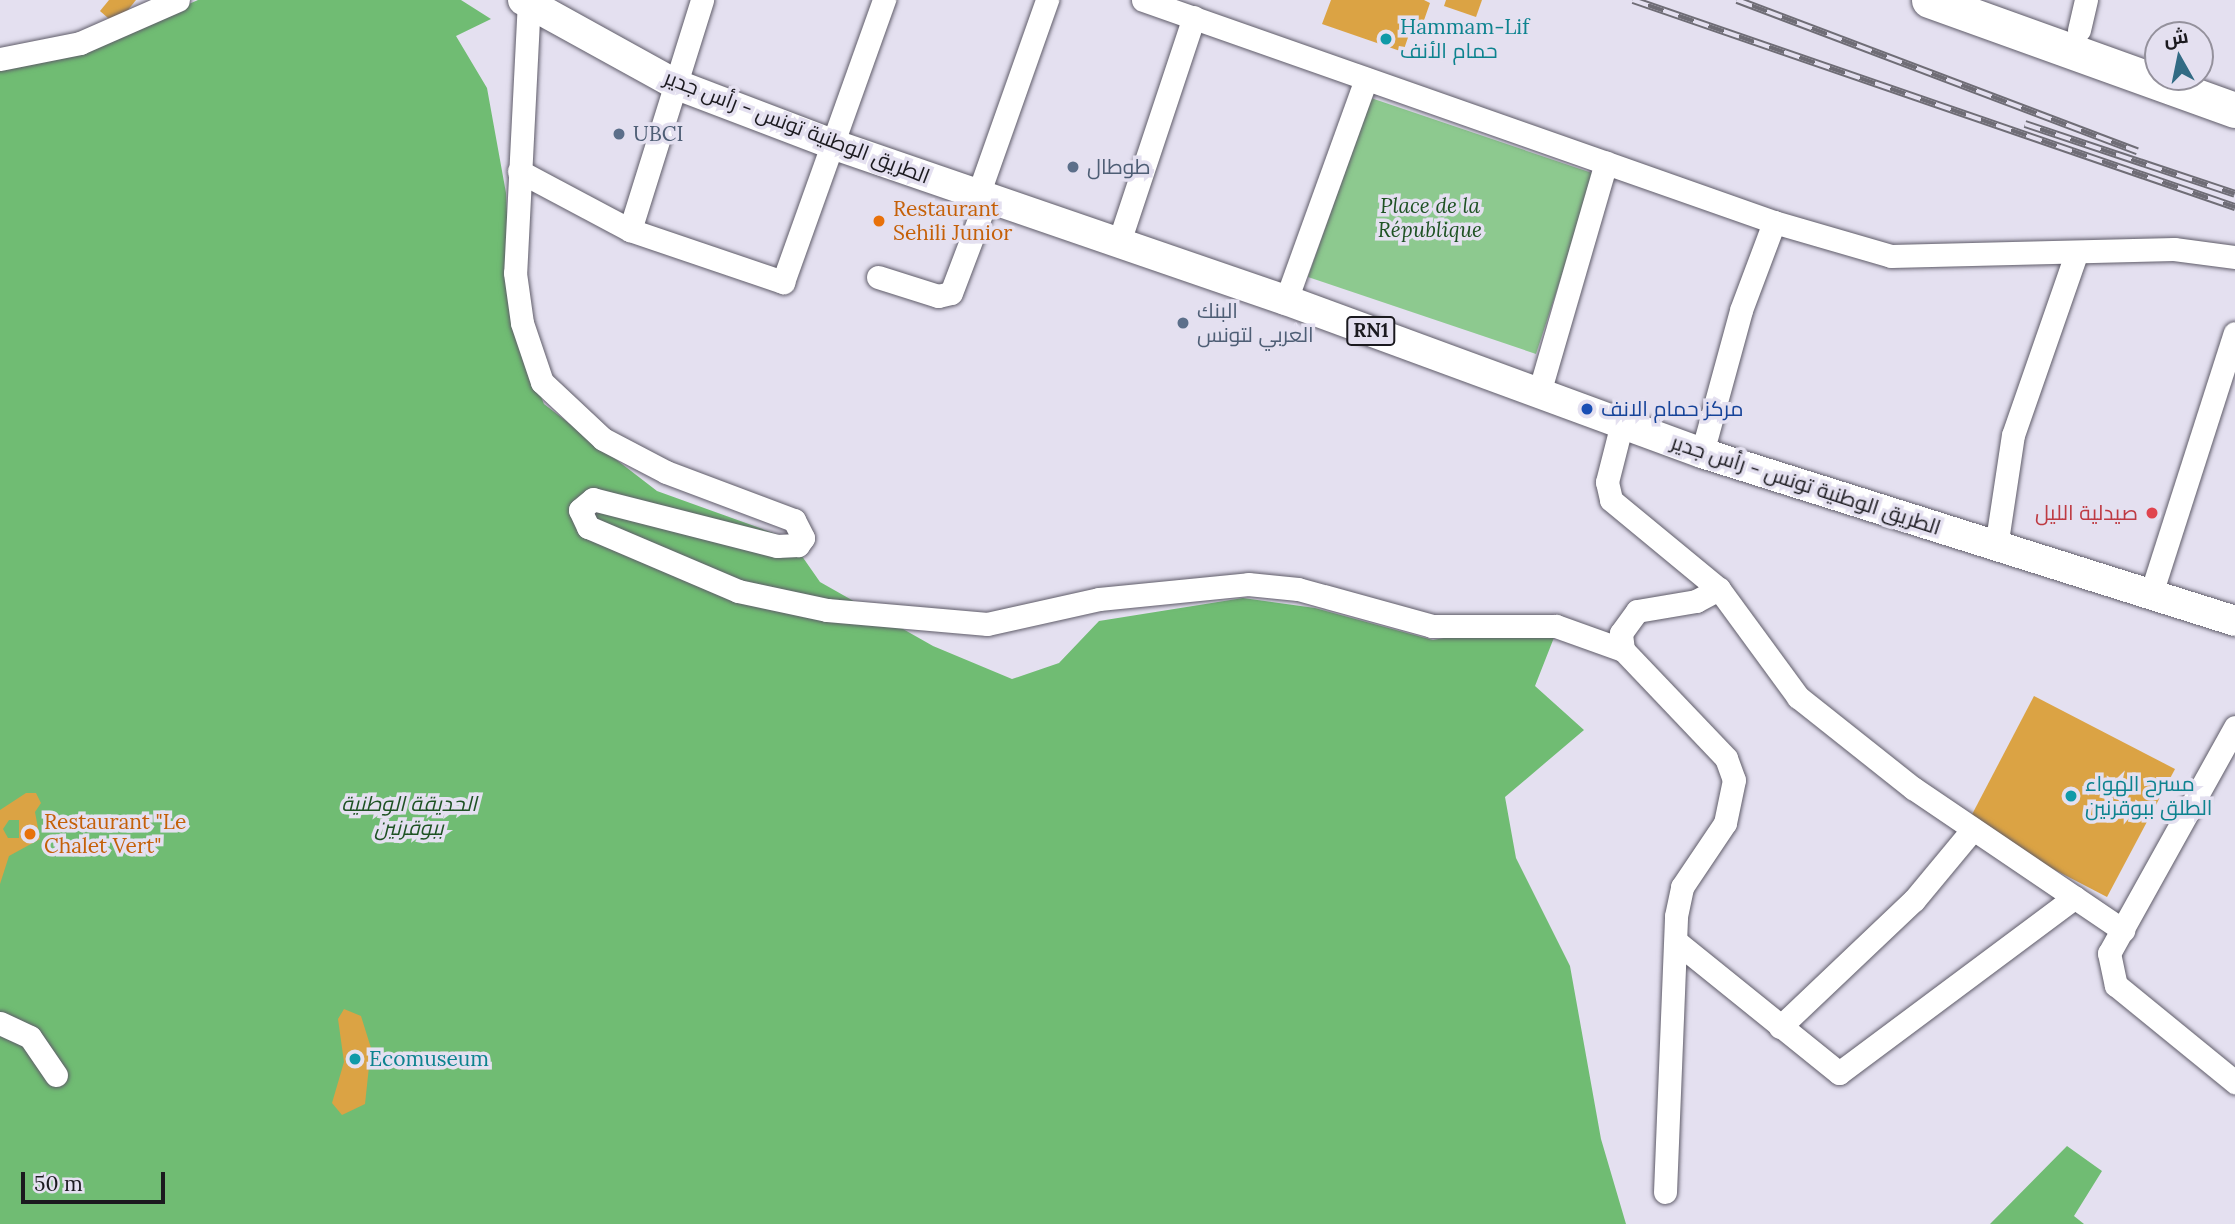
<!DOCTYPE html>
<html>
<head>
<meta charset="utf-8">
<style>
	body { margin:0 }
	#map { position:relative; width:2235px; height:1224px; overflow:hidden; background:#e4e0f0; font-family:Lora,Cairo,serif }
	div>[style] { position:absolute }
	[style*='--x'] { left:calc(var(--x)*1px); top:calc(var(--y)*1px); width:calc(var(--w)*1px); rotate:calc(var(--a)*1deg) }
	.green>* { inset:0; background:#8dc98f }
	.forest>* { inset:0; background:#70bc73 }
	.building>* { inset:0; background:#dba344 }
	.roads { filter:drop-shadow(0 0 2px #5f5c69) drop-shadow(0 0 2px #5f5c69) }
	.minor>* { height:23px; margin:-11.5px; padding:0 11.5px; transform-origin:11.5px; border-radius:11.5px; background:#fff }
	.major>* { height:30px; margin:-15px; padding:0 15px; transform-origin:15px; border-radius:15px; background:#fff }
	.highway>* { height:35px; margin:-17.5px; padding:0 17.5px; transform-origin:17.5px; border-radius:17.5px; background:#fff }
	.rail>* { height:8px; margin-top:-4px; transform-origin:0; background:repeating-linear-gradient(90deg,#e4e0f0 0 16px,#6f6d76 0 32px); box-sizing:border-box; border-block:2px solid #6f6d76 }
	.dots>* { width:19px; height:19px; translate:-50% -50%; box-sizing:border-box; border:4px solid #e4e0f0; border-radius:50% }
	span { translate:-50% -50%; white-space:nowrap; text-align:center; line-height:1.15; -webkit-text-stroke:7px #e4e0f0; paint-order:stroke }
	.shield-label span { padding:2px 5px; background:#e4e0f0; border:2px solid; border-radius:5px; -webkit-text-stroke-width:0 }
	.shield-label { font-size:19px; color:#1b1a1f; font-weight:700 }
	.culture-label { font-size:21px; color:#0d838f }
	.left { translate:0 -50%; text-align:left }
	.street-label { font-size:21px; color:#1b1a1f }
	.service-label { font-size:21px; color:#4e5e75 }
	.park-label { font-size:21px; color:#1e5223; font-style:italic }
	.food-label { font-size:21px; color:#c56008 }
	.transit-label { font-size:21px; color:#164399 }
	.health-label { font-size:21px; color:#be3a42 }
	.right { translate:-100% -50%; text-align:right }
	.north { position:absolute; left:2144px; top:21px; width:70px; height:70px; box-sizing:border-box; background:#e4e0f0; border:2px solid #94919c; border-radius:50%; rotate:351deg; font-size:19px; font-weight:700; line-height:28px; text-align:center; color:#1b1a1f }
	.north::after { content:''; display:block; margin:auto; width:24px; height:32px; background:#326b84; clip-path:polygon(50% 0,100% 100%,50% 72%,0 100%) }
	.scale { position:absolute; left:21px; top:1172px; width:144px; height:32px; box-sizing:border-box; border:4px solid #1b1a1f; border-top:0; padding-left:9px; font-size:21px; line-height:24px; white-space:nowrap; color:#1b1a1f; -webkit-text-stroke:5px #e4e0f0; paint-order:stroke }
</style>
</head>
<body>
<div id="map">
	<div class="green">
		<div style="clip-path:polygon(1371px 98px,1595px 174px,1536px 354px,1308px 277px)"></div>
	</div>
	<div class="forest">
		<div style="clip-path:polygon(198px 0,461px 0,491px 19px,456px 36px,487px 88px,506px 193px,512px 327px,544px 404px,657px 491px,790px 539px,820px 582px,933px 646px,1012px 679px,1059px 663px,1099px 621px,1243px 598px,1315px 608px,1433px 640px,1482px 631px,1555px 635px,1535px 686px,1584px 730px,1505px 797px,1516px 858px,1570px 966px,1601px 1139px,1626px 1224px,0 1224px,0 65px,127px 31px)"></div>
		<div style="clip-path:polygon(2067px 1146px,2102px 1171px,2074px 1216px,2084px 1224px,1990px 1224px)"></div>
	</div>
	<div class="building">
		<div style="clip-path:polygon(109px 0,136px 0,116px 25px,100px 11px)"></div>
		<div style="clip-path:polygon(1331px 0,1424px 0,1430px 3px,1422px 26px,1413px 23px,1403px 52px,1322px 24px)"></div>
		<div style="clip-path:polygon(1446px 0,1482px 0,1476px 17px,1444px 6px)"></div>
		<div style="clip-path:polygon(2034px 696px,2175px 769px,2107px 897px,1967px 824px)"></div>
		<div style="clip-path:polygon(evenodd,26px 793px,36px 793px,41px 803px,35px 812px,40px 839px,9px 856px,0 884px,0 810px,26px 793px,9px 820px,19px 820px,19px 838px,8px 838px,3px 829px,9px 820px)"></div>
		<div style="clip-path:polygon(344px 1009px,361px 1016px,371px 1048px,365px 1104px,342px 1115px,332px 1103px,344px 1062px,338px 1019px)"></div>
	</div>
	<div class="roads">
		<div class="minor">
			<div style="--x:529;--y:0;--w:273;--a:92.9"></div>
			<div style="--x:515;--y:273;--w:50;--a:82"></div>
			<div style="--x:522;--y:323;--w:62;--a:71.3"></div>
			<div style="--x:542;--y:382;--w:83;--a:43.1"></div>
			<div style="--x:603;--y:439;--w:71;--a:27.6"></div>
			<div style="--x:666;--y:472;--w:137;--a:20.6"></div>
			<div style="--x:794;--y:520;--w:20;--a:63"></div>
			<div style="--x:803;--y:538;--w:9;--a:126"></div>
			<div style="--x:798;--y:545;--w:21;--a:177"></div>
			<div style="--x:777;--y:546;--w:190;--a:-165.7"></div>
			<div style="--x:593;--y:499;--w:17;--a:140"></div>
			<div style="--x:580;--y:510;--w:19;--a:65"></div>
			<div style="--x:588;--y:527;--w:163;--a:23.1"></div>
			<div style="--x:738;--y:591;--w:91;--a:12.1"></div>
			<div style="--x:827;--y:610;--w:161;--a:5"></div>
			<div style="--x:987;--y:624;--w:115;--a:-12.6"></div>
			<div style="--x:1099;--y:599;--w:150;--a:-5.7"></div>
			<div style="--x:1248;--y:584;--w:50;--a:5.7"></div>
			<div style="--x:1298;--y:589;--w:139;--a:15.4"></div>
			<div style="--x:1432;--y:626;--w:124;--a:0"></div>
			<div style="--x:1556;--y:626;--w:71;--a:19.7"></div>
			<div style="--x:1143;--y:0;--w:669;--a:19.38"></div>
			<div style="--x:1774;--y:222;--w:122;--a:16.2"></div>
			<div style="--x:1891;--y:256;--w:283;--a:-1.4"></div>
			<div style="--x:2174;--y:249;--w:62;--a:7.5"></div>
			<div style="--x:2079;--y:30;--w:31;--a:-77"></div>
			<div style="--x:0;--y:59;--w:82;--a:-11.3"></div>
			<div style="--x:80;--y:43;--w:107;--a:-23.7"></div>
			<div style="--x:519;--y:171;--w:126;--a:28"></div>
			<div style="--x:630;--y:230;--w:162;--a:18.8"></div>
			<div style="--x:783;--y:282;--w:300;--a:-70.3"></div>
			<div style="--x:978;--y:195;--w:207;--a:-70.5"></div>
			<div style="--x:630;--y:230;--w:241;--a:-72.6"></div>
			<div style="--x:1119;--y:242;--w:237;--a:-71.6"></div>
			<div style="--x:878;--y:277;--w:63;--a:17.6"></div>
			<div style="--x:938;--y:296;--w:13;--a:-13"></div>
			<div style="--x:951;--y:293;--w:102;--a:-69.2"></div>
			<div style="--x:1286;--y:300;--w:235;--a:-70.1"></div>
			<div style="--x:1539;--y:393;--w:240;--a:-73.8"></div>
			<div style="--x:1622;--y:423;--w:61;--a:104.3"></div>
			<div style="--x:1607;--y:482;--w:18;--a:77"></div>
			<div style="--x:1611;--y:500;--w:140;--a:39.5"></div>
			<div style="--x:1719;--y:589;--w:134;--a:53.8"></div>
			<div style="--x:1798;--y:697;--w:147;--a:38.4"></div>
			<div style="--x:1913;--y:788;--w:254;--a:34.1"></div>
			<div style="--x:1702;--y:453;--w:148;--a:-74.7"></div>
			<div style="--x:1741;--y:310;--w:94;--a:-69.4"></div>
			<div style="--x:1996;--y:547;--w:113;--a:-81.4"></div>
			<div style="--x:2013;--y:435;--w:192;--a:-70.8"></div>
			<div style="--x:2150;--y:597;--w:277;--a:-72.2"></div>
			<div style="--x:2235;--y:727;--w:259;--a:119.1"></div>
			<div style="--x:2109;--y:953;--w:33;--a:78"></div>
			<div style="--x:2116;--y:985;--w:154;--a:39.2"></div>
			<div style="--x:1678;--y:943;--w:207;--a:38.9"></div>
			<div style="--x:1839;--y:1073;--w:294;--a:-36.7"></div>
			<div style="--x:0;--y:1023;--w:33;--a:25"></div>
			<div style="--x:30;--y:1037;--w:46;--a:55.6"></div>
			<div style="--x:1780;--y:1027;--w:185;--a:-43.5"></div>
			<div style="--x:1914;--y:900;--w:92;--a:-50.3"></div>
			<div style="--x:1665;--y:1192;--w:276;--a:-87.7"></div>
			<div style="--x:1676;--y:916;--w:30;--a:-78"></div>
			<div style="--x:1682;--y:887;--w:77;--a:-56.1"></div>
			<div style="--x:1725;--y:823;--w:44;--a:-78.2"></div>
			<div style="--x:1734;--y:780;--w:23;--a:-110"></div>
			<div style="--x:1726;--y:758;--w:149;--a:-133.6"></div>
			<div style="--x:1623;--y:650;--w:17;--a:-97"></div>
			<div style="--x:1621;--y:633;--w:27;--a:-54"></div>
			<div style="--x:1637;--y:611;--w:60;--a:-9.6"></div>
			<div style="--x:1696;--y:601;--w:26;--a:-28"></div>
		</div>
		<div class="major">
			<div style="--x:523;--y:0;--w:174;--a:28.9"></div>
			<div style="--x:675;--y:84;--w:168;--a:20.9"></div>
			<div style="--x:832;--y:144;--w:480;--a:19"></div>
			<div style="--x:1286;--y:300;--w:443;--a:20.2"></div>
			<div style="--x:1702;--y:453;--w:559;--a:17.49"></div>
		</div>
		<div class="highway">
			<div style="--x:1929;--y:0;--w:325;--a:19.8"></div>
		</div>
	</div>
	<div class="rail">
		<div style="--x:1633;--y:0;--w:637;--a:18.98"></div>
		<div style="--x:1737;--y:0;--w:428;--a:20.7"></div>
		<div style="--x:2025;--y:124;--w:221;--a:18.4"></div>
	</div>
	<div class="dots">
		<div style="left:1386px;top:39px;background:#0f9aa8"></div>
		<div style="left:619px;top:134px;background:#5c6f8a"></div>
		<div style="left:1073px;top:167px;background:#5c6f8a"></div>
		<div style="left:879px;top:221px;background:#e8710a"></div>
		<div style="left:1183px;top:323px;background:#5c6f8a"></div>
		<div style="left:1587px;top:409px;background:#1a4fb4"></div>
		<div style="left:2152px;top:513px;background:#e0444e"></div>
		<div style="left:2071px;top:796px;background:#0f9aa8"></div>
		<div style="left:30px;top:834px;background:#e8710a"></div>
		<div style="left:355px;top:1059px;background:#0f9aa8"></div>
	</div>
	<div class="shield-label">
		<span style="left:1371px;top:331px">RN1</span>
	</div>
	<div class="culture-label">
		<span class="left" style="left:1400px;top:39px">Hammam-Lif<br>حمام الأنف</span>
		<span class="left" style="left:2085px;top:796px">مسرح الهواء<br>الطلق ببوقرنين</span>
		<span class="left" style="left:369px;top:1059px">Ecomuseum</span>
	</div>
	<div class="street-label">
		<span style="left:797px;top:127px;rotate:21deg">الطريق الوطنية تونس - رأس جدير</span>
		<span style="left:1806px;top:485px;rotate:18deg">الطريق الوطنية تونس - رأس جدير</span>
	</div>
	<div class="service-label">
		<span class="left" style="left:633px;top:134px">UBCI</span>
		<span class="left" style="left:1087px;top:167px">طوطال</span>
		<span class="left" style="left:1197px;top:323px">البنك<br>العربي لتونس</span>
	</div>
	<div class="park-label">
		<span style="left:1430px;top:218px">Place de la<br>République</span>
		<span style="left:409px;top:816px">الحديقة الوطنية<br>ببوقرنين</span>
	</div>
	<div class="food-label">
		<span class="left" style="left:893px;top:221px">Restaurant<br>Sehili Junior</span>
		<span class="left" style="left:44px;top:834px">Restaurant "Le<br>Chalet Vert"</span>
	</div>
	<div class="transit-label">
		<span class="left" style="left:1601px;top:409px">مركز حمام الانف</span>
	</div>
	<div class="health-label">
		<span class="right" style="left:2138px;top:513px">صيدلية الليل</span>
	</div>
	<div class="north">ش</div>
	<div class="scale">50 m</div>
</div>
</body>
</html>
